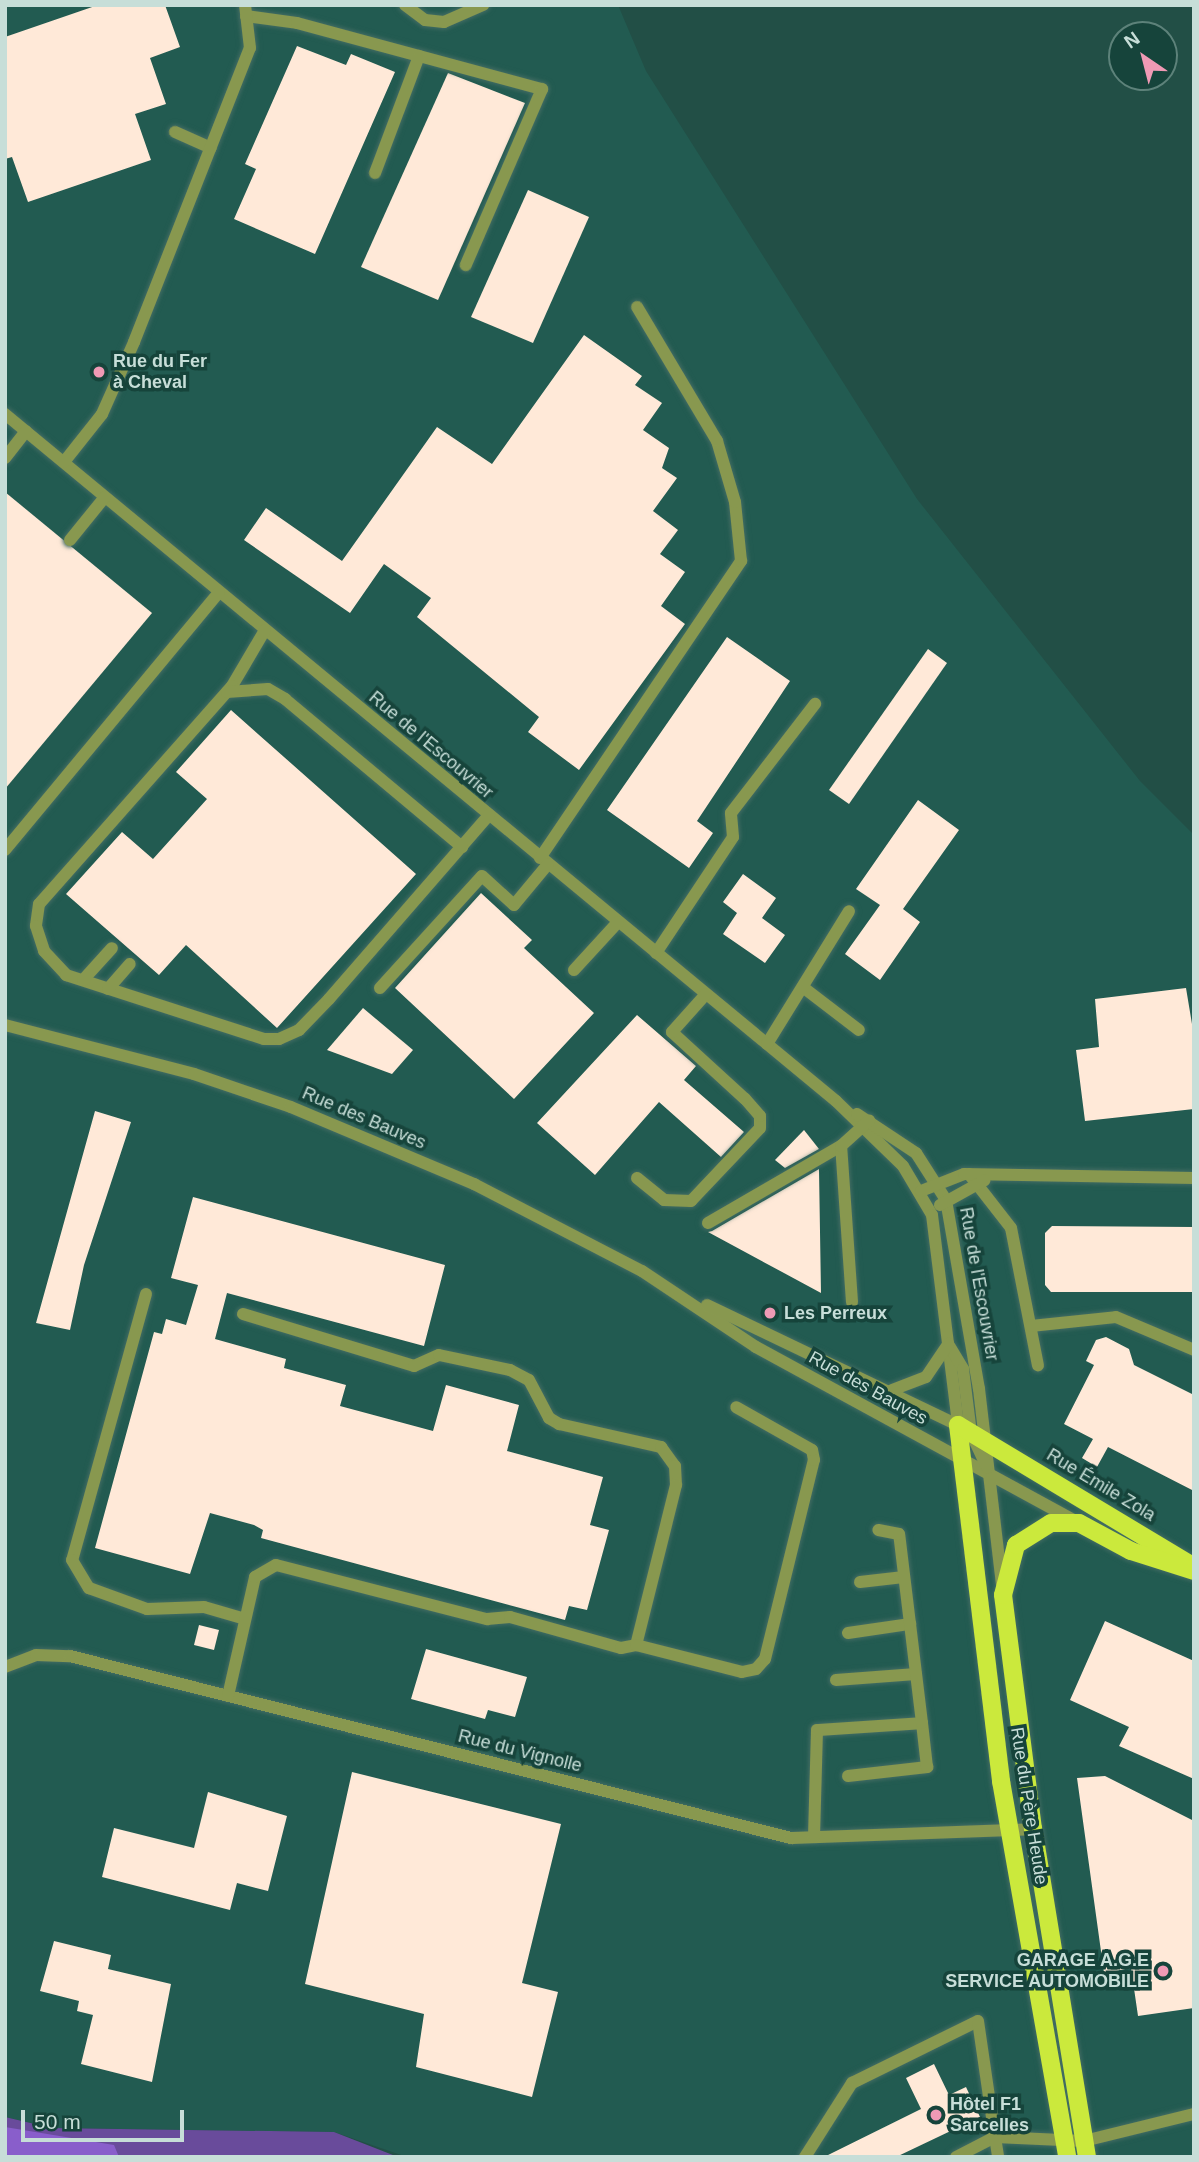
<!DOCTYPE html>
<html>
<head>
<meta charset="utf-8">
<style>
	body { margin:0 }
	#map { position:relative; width:1199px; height:2162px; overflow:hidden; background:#224f46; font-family:Helvetica,sans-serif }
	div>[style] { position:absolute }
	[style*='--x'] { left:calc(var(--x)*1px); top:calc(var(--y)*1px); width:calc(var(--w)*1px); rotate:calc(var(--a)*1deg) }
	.built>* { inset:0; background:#225b51 }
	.green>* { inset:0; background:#694b9b }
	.forest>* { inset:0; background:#895ecb }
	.building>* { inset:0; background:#ffe9d8 }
	.roads { filter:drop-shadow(0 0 2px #436c63) drop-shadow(0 0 2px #436c63) }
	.minor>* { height:12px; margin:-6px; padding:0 6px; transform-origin:6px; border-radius:6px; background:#88984f }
	.major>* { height:18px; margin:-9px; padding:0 9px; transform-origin:9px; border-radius:9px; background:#cbe93c }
	.dots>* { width:19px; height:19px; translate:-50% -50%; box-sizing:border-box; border:4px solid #16443b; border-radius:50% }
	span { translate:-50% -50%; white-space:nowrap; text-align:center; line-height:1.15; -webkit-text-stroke:7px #16443b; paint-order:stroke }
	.poi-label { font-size:18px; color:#c7ded8; font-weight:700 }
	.left { translate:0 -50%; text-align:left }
	.right { translate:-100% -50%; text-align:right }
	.street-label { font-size:18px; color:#c7ded8 }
	.frame { position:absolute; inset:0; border:7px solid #c7ded8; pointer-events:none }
	.north { position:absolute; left:1108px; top:21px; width:70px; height:70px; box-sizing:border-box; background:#16443b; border:2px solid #5d827a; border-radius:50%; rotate:325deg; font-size:19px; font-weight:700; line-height:28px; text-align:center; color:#c7ded8 }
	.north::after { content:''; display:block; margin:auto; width:24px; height:32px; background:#f09ab5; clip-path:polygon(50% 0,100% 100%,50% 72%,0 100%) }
	.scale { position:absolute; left:21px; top:2110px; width:163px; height:32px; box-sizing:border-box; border:4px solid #c7ded8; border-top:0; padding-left:9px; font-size:21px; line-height:24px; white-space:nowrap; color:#c7ded8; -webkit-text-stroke:5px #16443b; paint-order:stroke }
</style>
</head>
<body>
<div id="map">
	<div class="built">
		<div style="clip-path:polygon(5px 5px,618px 5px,646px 71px,917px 499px,1140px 781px,1194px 835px,1194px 2157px,407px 2157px,334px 2132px,52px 2128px,5px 2117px)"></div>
	</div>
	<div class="green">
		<div style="clip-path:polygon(5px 2117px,52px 2128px,334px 2132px,398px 2157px,5px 2157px)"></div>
	</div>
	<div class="forest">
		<div style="clip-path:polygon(5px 2127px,114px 2145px,119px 2157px,5px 2157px)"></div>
	</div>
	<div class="building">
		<div style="clip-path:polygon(98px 5px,165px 5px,180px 47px,150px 58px,166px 104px,135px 114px,151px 160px,28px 202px,12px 157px,5px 159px,5px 37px)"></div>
		<div style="clip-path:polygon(297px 46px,346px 65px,351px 54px,395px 72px,315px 254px,234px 219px,256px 169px,245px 164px)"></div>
		<div style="clip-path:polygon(448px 73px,525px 103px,438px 300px,361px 267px)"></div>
		<div style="clip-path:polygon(528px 190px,589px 217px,533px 343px,471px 317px)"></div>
		<div style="clip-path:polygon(584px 335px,642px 376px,635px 385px,662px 403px,643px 430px,669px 448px,662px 468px,677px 478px,653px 511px,678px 530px,660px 554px,685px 572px,661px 606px,685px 624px,579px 770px,528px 732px,539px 717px,417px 617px,431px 598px,384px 564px,350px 613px,244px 540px,266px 508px,342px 561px,437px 427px,492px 464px)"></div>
		<div style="clip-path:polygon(5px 492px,152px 613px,5px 789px)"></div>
		<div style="clip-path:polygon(727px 637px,790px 681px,697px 821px,713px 833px,689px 868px,607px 810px)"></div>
		<div style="clip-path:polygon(928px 649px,947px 663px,849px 804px,829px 790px)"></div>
		<div style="clip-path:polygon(231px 710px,416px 874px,277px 1028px,186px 945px,159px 975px,66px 894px,122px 832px,153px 859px,207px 799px,176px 772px)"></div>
		<div style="clip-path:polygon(918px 800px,959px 830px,903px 909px,920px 922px,880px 980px,845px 954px,880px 905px,856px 889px)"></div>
		<div style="clip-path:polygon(743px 874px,776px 898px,762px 918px,785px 935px,765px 963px,723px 934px,737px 913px,723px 902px)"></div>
		<div style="clip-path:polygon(481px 893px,532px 940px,524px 948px,594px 1013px,514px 1099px,395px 988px)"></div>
		<div style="clip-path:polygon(1186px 988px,1194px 1036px,1194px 1109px,1085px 1121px,1076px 1050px,1099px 1047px,1095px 999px)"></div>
		<div style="clip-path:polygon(363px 1008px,413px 1050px,392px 1074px,327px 1050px)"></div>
		<div style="clip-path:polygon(637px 1015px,696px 1066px,684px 1080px,744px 1132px,721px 1157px,659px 1102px,595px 1175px,537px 1123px)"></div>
		<div style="clip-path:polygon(95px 1111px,131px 1122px,84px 1265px,70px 1330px,36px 1323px)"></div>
		<div style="clip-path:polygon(804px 1130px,819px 1149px,785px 1168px,775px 1160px)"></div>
		<div style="clip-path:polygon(819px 1169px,821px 1293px,708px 1232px,712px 1231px)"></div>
		<div style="clip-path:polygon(193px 1197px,445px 1265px,424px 1346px,227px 1293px,215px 1339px,286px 1359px,284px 1368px,346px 1385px,340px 1406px,433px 1431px,446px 1385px,519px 1405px,507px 1451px,603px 1477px,590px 1525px,609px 1530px,587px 1610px,569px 1606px,565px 1620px,261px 1538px,263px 1530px,254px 1525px,210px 1513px,190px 1574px,95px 1548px,154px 1332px,162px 1334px,166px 1319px,186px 1325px,198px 1285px,171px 1278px)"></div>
		<div style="clip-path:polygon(1052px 1226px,1194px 1227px,1194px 1292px,1051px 1292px,1045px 1285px,1045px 1233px)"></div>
		<div style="clip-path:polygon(1106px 1337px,1129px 1349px,1134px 1365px,1194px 1395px,1194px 1491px,1108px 1447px,1097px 1467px,1082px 1458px,1093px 1439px,1064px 1424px,1094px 1365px,1086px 1361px,1096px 1340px)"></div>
		<div style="clip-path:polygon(1105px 1621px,1194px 1661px,1194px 1779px,1119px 1746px,1129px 1727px,1070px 1700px)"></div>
		<div style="clip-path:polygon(199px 1625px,219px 1630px,214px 1650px,194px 1645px)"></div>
		<div style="clip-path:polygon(426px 1649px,527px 1677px,515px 1717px,488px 1710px,485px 1719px,411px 1699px)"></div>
		<div style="clip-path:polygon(352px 1772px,561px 1824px,522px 1983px,558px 1992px,532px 2097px,416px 2067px,424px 2014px,305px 1984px)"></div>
		<div style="clip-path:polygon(1105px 1776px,1194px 1821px,1194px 2008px,1138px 2016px,1131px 1968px,1104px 1973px,1077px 1778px)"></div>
		<div style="clip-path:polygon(208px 1792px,287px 1816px,268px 1891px,237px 1883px,230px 1910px,102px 1877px,114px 1828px,194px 1848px)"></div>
		<div style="clip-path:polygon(54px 1941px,111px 1955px,108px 1969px,171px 1984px,152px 2082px,81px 2064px,93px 2015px,77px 2011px,79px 2001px,40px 1991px)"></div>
		<div style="clip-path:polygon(934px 2064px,949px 2095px,966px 2087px,980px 2117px,896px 2157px,824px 2157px,921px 2109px,906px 2078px)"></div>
	</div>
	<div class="roads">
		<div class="minor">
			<div style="--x:405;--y:5;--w:25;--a:37"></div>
			<div style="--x:425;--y:20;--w:19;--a:6"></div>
			<div style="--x:444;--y:22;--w:43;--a:-23.6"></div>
			<div style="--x:246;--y:16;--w:51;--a:7.8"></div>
			<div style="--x:297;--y:23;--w:254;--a:15.1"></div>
			<div style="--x:542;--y:89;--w:192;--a:113.4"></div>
			<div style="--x:175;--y:132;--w:39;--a:24"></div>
			<div style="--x:375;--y:173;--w:125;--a:-69.4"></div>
			<div style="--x:5;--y:414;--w:1078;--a:39.58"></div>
			<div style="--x:836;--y:1101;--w:93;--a:44.1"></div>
			<div style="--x:903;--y:1166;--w:57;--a:59.4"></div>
			<div style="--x:932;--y:1215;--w:212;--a:82.9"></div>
			<div style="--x:5;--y:458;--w:34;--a:-52"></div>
			<div style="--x:64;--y:462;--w:61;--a:-51.6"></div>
			<div style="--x:102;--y:414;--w:79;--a:-66"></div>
			<div style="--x:134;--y:342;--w:316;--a:-68.5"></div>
			<div style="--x:250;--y:48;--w:43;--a:-96.6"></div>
			<div style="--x:70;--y:540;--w:55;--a:-50.9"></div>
			<div style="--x:265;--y:630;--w:65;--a:120.5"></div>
			<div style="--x:232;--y:686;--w:291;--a:131.5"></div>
			<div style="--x:39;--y:904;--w:22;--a:98"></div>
			<div style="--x:36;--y:926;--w:26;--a:72"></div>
			<div style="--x:44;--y:951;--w:33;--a:47"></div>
			<div style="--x:66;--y:975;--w:208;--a:17.9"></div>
			<div style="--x:264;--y:1039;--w:15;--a:0"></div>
			<div style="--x:279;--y:1039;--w:22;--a:-24"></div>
			<div style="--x:299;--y:1030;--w:43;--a:-45.9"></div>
			<div style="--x:329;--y:999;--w:244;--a:-49"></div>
			<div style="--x:227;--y:692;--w:41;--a:-4.2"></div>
			<div style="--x:268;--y:689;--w:20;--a:30"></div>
			<div style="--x:285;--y:699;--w:231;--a:39.9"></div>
			<div style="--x:5;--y:850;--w:335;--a:-50.3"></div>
			<div style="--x:540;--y:858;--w:359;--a:-55.9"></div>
			<div style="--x:741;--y:561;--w:59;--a:-95.8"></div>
			<div style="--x:735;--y:502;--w:64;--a:-106.4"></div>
			<div style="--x:717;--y:441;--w:156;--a:-120.8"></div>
			<div style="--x:656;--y:953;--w:139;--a:-56.4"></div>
			<div style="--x:733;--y:837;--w:24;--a:-95"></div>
			<div style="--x:731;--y:813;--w:138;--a:-52.4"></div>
			<div style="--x:574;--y:970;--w:65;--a:-47.5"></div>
			<div style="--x:83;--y:980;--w:43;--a:-47.8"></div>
			<div style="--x:380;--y:988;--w:151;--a:-47.7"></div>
			<div style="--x:482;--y:876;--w:43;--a:42.2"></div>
			<div style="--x:514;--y:905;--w:53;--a:-50.3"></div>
			<div style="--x:804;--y:988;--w:69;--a:37.4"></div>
			<div style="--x:108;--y:989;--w:33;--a:-49"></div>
			<div style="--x:5;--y:1025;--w:195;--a:14.5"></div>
			<div style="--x:194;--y:1074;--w:102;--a:18.8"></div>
			<div style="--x:291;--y:1107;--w:199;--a:22.8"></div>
			<div style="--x:474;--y:1184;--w:189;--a:27.4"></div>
			<div style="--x:642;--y:1271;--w:137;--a:33.7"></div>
			<div style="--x:756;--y:1347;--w:363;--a:28.6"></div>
			<div style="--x:767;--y:1044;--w:156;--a:-58.3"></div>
			<div style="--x:857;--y:1114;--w:71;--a:33.5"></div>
			<div style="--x:916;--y:1153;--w:56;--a:57.4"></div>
			<div style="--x:946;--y:1200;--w:192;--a:80.1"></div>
			<div style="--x:979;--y:1389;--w:197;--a:83.3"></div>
			<div style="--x:969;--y:1174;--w:68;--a:52.1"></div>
			<div style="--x:1011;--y:1228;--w:140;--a:78.9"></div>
			<div style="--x:637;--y:1178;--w:35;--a:39"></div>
			<div style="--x:664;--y:1200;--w:27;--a:2"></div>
			<div style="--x:691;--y:1201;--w:100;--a:-46.6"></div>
			<div style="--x:760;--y:1128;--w:12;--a:-90"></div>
			<div style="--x:760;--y:1116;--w:23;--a:-131"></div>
			<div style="--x:745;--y:1099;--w:99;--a:-137.5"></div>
			<div style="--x:672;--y:1032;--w:51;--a:-48.2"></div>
			<div style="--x:921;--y:1191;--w:46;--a:-21.6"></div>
			<div style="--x:964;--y:1174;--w:230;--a:1"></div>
			<div style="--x:940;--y:1205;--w:51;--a:-29.1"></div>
			<div style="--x:708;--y:1223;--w:154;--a:-30.1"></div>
			<div style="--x:146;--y:1294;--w:276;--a:105.5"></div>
			<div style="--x:72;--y:1560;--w:33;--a:59"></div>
			<div style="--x:89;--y:1588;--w:62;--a:19.9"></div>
			<div style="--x:147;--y:1609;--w:57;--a:-2"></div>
			<div style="--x:204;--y:1607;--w:43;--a:16.3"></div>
			<div style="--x:852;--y:1302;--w:156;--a:-94"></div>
			<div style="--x:841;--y:1146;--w:38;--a:-42"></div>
			<div style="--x:707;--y:1305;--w:278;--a:25.6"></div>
			<div style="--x:243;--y:1314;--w:179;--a:16.9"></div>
			<div style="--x:414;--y:1366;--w:27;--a:-24"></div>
			<div style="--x:439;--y:1355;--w:73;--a:11.9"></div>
			<div style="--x:510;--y:1370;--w:21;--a:28"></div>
			<div style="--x:529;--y:1380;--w:43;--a:62.2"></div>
			<div style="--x:549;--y:1418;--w:12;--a:31"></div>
			<div style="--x:559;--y:1424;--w:105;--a:12.7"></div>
			<div style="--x:661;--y:1447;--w:24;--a:54"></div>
			<div style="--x:675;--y:1466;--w:19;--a:87"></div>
			<div style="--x:676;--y:1485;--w:165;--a:104"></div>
			<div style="--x:1031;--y:1326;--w:85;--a:-6"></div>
			<div style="--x:1116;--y:1317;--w:85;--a:22.9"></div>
			<div style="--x:950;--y:1347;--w:26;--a:59"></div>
			<div style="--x:963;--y:1369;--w:64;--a:82.9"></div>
			<div style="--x:971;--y:1433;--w:38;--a:65"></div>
			<div style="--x:892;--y:1390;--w:36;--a:-21"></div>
			<div style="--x:926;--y:1377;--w:40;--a:-56"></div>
			<div style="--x:860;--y:1582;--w:44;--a:-6.5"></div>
			<div style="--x:848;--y:1633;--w:63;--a:-8.3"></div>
			<div style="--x:5;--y:1667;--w:33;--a:-21"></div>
			<div style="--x:36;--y:1655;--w:34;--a:2"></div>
			<div style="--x:70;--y:1656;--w:744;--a:14.17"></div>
			<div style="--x:791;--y:1838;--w:242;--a:-2.1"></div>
			<div style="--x:836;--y:1680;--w:80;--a:-4.3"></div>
			<div style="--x:228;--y:1696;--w:122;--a:-77.2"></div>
			<div style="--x:255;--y:1577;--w:24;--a:-30"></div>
			<div style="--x:276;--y:1565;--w:218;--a:14.4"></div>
			<div style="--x:487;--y:1619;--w:23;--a:-5"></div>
			<div style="--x:510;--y:1617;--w:115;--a:15.6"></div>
			<div style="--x:621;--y:1648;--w:15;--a:-11"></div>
			<div style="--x:636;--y:1645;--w:109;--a:14.3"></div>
			<div style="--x:742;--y:1672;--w:14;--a:-12"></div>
			<div style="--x:756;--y:1669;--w:13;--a:-48"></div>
			<div style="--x:765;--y:1659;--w:205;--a:-76.2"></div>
			<div style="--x:814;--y:1460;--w:10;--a:-101"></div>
			<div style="--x:812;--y:1450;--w:87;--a:-150.5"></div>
			<div style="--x:848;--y:1776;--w:80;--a:-6.5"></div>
			<div style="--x:927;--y:1767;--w:44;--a:-96.5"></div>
			<div style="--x:814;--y:1837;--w:107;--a:-88.4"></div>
			<div style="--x:817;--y:1730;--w:105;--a:-3.8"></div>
			<div style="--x:922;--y:1723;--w:190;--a:-96.9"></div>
			<div style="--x:899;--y:1534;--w:21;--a:-169"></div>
			<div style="--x:805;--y:2157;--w:88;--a:-57.6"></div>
			<div style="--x:852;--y:2083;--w:140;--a:-26.2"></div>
			<div style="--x:978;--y:2021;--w:117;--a:81.7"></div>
			<div style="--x:995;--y:2137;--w:89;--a:2.6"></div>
			<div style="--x:1084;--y:2141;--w:113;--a:-13.8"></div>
			<div style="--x:956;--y:2157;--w:44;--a:-27.1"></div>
			<div style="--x:995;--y:2137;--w:20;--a:81"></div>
		</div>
		<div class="major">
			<div style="--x:958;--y:1425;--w:359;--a:83.1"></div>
			<div style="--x:1001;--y:1781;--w:382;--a:80"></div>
			<div style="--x:958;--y:1425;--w:268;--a:31"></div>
			<div style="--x:1087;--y:2157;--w:332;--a:-99.3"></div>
			<div style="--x:1033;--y:1829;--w:236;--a:-97.3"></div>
			<div style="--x:1003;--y:1595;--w:52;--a:-75.4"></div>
			<div style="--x:1016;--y:1545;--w:41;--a:-32.2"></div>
			<div style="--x:1051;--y:1523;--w:28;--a:0"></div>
			<div style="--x:1079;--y:1523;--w:59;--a:28.3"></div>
			<div style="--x:1131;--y:1551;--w:66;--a:17.6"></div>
		</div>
	</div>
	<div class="dots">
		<div style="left:99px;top:372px;background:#f09ab5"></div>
		<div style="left:770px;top:1313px;background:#f09ab5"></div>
		<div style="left:1163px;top:1971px;background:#f09ab5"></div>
		<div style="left:936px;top:2115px;background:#f09ab5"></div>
	</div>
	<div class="poi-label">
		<span class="left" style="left:113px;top:372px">Rue du Fer<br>à Cheval</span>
		<span class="left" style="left:784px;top:1313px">Les Perreux</span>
		<span class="right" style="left:1149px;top:1971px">GARAGE A.G.E<br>SERVICE AUTOMOBILE</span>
		<span class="left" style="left:950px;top:2115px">Hôtel F1<br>Sarcelles</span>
	</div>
	<div class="street-label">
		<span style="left:431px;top:745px;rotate:40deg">Rue de l'Escouvrier</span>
		<span style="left:364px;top:1118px;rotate:23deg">Rue des Bauves</span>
		<span style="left:979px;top:1284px;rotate:80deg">Rue de l'Escouvrier</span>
		<span style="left:868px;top:1388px;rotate:29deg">Rue des Bauves</span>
		<span style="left:1101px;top:1485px;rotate:31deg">Rue Émile Zola</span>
		<span style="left:520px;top:1751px;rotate:14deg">Rue du Vignolle</span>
		<span style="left:1029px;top:1806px;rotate:81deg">Rue du Père Heude</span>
	</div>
	<div class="frame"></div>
	<div class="north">N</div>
	<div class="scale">50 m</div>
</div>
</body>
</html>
